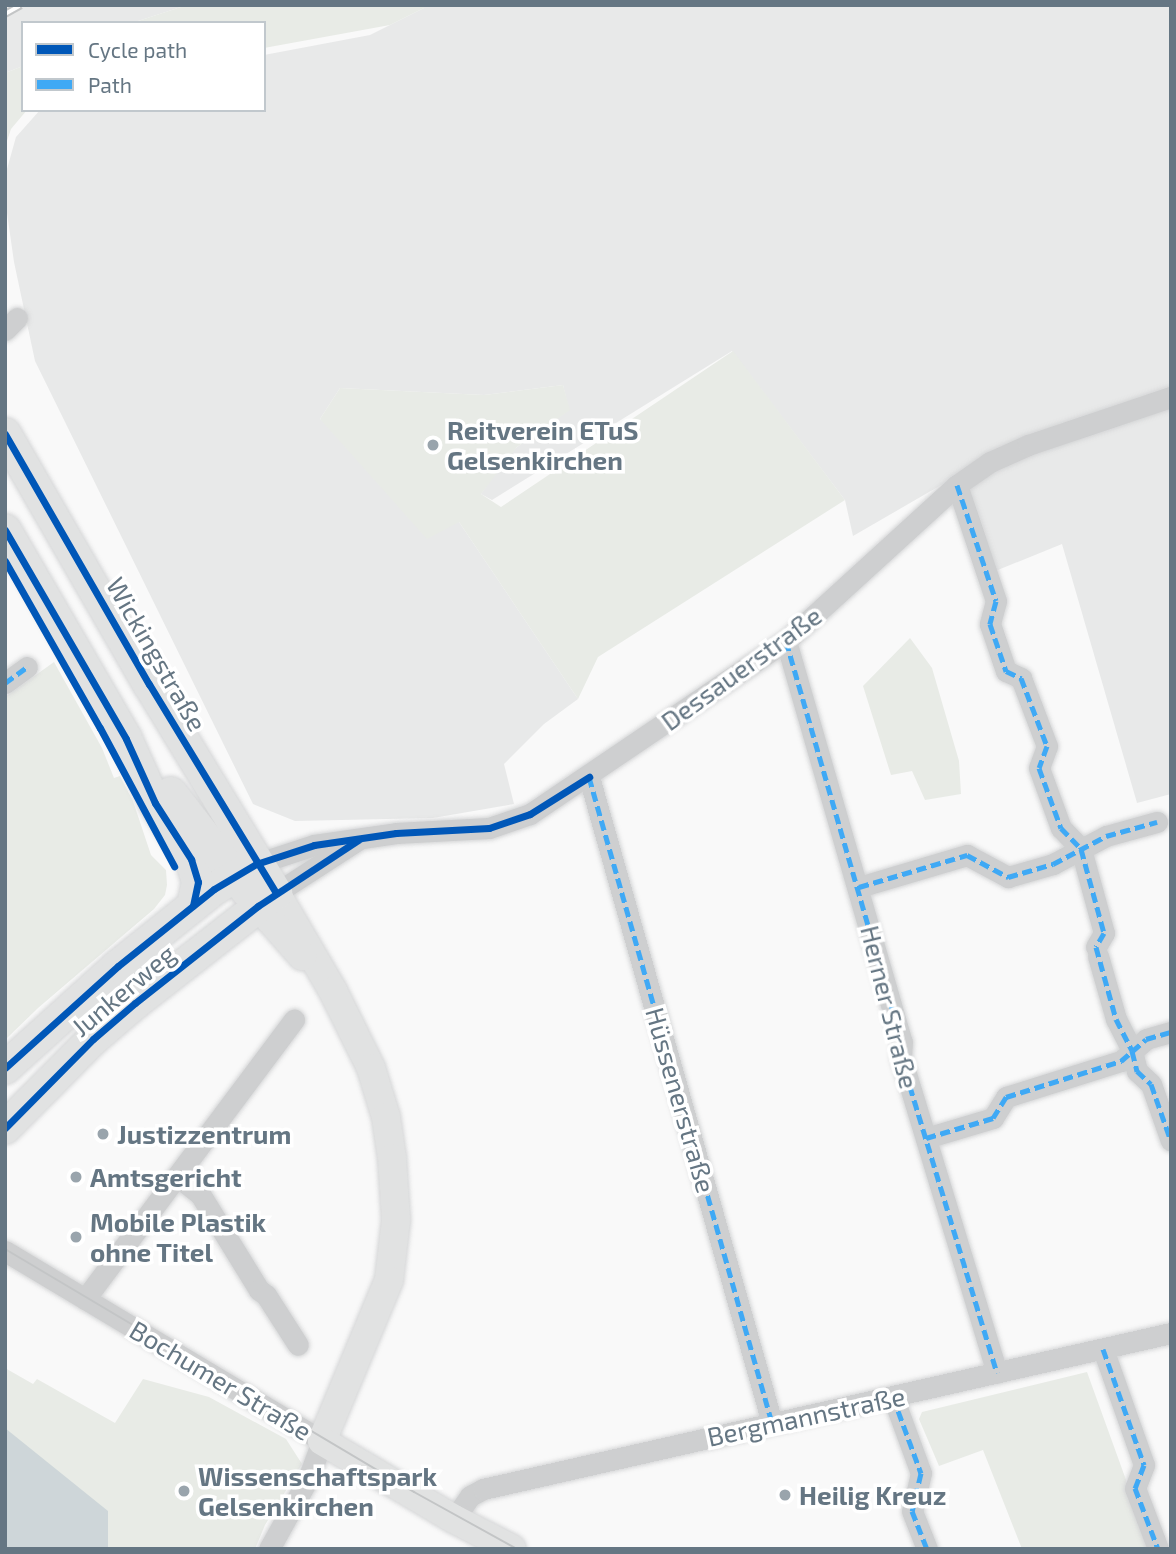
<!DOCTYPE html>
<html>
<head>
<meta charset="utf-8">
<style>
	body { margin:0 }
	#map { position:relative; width:1176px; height:1554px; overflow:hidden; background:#f9f9f9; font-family:"Exo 2",sans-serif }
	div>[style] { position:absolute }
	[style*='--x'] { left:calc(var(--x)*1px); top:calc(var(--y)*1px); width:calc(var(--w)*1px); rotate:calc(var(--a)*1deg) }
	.built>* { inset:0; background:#e8e9e9 }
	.green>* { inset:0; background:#e8ebe6 }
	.water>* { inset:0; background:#ced6d9 }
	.roads { filter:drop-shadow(0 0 2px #d5d6d7) drop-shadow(0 0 2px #d5d6d7) }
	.street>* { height:21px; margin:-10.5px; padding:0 10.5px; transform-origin:10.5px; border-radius:10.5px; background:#cecfd0 }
	.secondary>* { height:28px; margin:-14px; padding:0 14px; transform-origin:14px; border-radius:14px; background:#e1e2e2 }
	.primary>* { height:32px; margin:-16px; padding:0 16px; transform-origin:16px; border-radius:16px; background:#e1e2e2 }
	.tram>* { height:2px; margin:-1px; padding:0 1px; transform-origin:1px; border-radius:1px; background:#c3c5c6 }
	.rail>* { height:8px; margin-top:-4px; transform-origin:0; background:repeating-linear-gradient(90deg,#fff 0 16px,#c3c5c6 0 32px); box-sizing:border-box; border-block:2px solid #c3c5c6 }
	.quiet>* { height:5px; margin-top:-2.5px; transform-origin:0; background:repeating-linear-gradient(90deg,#3fa9f5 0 10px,transparent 0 15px) }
	.cycleway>* { height:7px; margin:-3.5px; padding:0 3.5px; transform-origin:3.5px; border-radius:3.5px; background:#0057b8 }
	.dots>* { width:19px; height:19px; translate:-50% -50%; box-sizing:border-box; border:4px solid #fff; border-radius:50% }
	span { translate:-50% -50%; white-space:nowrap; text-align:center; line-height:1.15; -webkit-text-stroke:7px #fff; paint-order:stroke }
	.poi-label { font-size:26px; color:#657683; font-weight:700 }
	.left { translate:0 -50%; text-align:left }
	.street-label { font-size:26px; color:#657683 }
	.frame { position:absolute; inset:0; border:7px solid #657683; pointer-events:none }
	.legend { position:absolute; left:21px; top:21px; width:245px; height:91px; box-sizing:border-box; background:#fff; border:2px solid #c1c8cd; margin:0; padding:9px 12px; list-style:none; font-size:21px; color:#657683 }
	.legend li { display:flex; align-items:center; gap:14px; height:35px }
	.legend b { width:35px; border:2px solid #c1c8cd }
</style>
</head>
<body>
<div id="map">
	<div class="built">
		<div style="clip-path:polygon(5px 5px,187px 5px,132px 23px,23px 23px,23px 66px,5px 73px)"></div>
		<div style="clip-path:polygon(424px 5px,1171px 5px,1171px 794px,1137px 803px,1062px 544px,988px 574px,955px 477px,853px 536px,845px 500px,732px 351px,492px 500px,481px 494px,496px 471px,517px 447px,569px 410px,563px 385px,484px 395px,340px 388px,320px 419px,459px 522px,578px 699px,544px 724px,504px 764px,514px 804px,433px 818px,295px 821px,253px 804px,35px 361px,14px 262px,7px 213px,7px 169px,16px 137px,40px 110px,264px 110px,264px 55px,370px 35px,424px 8px)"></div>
	</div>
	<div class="green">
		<div style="clip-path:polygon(187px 5px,424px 5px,424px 8px,390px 25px,264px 48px,264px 23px,132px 23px)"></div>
		<div style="clip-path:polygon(23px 66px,23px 110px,27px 110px,11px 129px,5px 147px,5px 73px)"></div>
		<div style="clip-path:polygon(733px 351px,845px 500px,598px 657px,578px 699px,459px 522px,427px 539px,320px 419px,340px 388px,484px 395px,563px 385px,570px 410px,517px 447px,481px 494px,501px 507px)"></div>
		<div style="clip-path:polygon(910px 638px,932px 668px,959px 761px,961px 794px,925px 800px,912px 771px,891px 775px,863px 686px)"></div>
		<div style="clip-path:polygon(54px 662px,102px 748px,114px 778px,120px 776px,133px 801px,151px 855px,166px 870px,167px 885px,165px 895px,154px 909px,38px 1008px,5px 1040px,5px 697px)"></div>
		<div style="clip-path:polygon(5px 1368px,33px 1384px,37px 1379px,115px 1423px,143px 1379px,209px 1397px,286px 1439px,302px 1464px,265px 1525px,255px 1549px,5px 1549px)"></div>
		<div style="clip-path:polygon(1087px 1372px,1151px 1549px,1022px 1549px,983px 1450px,939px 1466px,919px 1419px,922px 1412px)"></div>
	</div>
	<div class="water">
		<div style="clip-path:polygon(5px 1428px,108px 1511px,108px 1549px,5px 1549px)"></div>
	</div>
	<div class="roads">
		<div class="street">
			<div style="--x:5;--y:330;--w:17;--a:-45"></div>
			<div style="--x:957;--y:485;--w:122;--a:71.4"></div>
			<div style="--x:996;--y:601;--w:24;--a:105"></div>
			<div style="--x:990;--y:624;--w:50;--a:71.2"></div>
			<div style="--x:1006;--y:671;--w:17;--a:25"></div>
			<div style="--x:1021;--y:678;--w:73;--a:69.1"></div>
			<div style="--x:1047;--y:746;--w:23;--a:110"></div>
			<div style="--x:1039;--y:768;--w:64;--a:69.9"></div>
			<div style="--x:1061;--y:828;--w:29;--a:46"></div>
			<div style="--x:1081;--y:849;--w:87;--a:74.7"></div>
			<div style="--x:1104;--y:933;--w:16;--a:120"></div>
			<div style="--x:786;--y:641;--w:417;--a:73.9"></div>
			<div style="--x:902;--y:1042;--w:15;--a:94"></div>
			<div style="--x:901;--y:1057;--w:330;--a:73.1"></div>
			<div style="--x:5;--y:683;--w:27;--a:-36"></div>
			<div style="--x:589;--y:777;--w:671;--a:74.18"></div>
			<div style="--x:256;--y:864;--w:61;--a:-18.1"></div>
			<div style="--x:314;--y:845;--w:83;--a:-8.3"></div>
			<div style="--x:396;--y:833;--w:93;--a:-3.1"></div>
			<div style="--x:489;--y:828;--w:43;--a:-18.9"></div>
			<div style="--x:530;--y:814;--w:309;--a:-34.1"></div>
			<div style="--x:786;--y:641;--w:231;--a:-42.4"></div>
			<div style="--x:957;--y:485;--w:40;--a:-34.9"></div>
			<div style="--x:990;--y:462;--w:42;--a:-24.1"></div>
			<div style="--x:1028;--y:445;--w:151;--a:-18.6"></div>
			<div style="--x:859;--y:887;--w:113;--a:-16.5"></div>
			<div style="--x:967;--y:855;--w:47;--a:28.2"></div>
			<div style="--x:1008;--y:877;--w:47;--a:-16.1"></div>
			<div style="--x:1053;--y:864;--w:60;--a:-27.8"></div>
			<div style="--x:1106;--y:836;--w:53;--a:-15.4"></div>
			<div style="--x:276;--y:893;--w:98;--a:-32.9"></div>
			<div style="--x:1098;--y:956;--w:66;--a:74.1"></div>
			<div style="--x:1116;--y:1019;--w:36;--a:63"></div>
			<div style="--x:1132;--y:1051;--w:21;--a:76"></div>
			<div style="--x:1137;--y:1071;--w:19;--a:43"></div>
			<div style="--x:1151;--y:1084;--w:60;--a:70.7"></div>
			<div style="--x:926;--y:1138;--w:70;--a:-16.6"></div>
			<div style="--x:993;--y:1118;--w:25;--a:-58"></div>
			<div style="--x:1006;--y:1097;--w:121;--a:-17.4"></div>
			<div style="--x:1121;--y:1061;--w:33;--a:-41"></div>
			<div style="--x:1146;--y:1039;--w:26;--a:-16"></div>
			<div style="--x:178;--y:1177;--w:28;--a:38"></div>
			<div style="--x:200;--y:1194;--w:113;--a:58.4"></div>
			<div style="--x:259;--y:1290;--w:9;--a:36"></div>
			<div style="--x:266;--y:1295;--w:59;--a:57.4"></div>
			<div style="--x:5;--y:1251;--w:370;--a:30.9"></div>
			<div style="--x:322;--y:1441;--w:40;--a:110.2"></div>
			<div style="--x:308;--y:1479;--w:80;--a:119.1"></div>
			<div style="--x:85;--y:1299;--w:349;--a:-53.2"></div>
			<div style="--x:1103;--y:1349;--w:123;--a:70.5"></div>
			<div style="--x:1144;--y:1465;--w:25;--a:111"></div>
			<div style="--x:1135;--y:1488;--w:65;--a:69.3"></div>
			<div style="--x:893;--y:1397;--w:81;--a:69.8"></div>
			<div style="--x:921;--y:1473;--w:39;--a:103"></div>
			<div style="--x:912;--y:1511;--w:41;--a:68.5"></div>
			<div style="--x:454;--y:1519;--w:28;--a:-55"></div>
			<div style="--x:470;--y:1496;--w:15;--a:-28"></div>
			<div style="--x:483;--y:1489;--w:705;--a:-12.78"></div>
		</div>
		<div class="secondary">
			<div style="--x:276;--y:893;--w:113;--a:59.8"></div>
			<div style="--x:333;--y:991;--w:86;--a:63.7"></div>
			<div style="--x:371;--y:1068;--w:51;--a:73"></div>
			<div style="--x:386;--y:1117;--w:41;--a:81.7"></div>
			<div style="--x:392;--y:1158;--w:62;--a:86.3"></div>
			<div style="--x:396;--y:1220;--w:60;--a:96.7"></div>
			<div style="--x:389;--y:1280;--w:174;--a:112.6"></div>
			<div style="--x:322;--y:1441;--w:153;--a:30.6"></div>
			<div style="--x:454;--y:1519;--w:65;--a:27.3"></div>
			<div style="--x:258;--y:906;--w:67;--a:48.7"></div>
		</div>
		<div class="primary">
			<div style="--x:5;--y:434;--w:289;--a:60.1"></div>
			<div style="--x:149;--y:684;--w:245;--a:58.7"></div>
			<div style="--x:276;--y:893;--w:179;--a:142"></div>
			<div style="--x:135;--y:1003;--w:55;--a:139.4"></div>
			<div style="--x:93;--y:1039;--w:125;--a:134.7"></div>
			<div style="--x:5;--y:530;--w:241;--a:59.9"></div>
			<div style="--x:126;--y:739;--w:70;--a:65.6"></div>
			<div style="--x:155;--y:803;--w:67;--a:57.3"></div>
			<div style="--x:191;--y:859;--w:24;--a:73"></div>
			<div style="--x:198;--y:882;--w:24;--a:102"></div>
			<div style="--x:171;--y:793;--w:124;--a:52.2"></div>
			<div style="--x:5;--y:1068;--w:152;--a:-42.1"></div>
			<div style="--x:118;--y:966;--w:123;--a:-38.7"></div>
			<div style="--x:214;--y:889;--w:49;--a:-30.8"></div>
		</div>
	</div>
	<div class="tram">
		<div style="--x:5;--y:1249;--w:476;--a:30.7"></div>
		<div style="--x:414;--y:1492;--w:118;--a:29"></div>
	</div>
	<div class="rail">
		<div style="--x:5;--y:14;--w:18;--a:-29"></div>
	</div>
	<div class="quiet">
		<div style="--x:957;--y:485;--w:122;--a:71.4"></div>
		<div style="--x:996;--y:601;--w:24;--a:105"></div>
		<div style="--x:990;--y:624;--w:50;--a:71.2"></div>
		<div style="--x:1006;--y:671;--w:17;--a:25"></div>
		<div style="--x:1021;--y:678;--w:73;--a:69.1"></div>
		<div style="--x:1047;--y:746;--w:23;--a:110"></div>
		<div style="--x:1039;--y:768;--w:64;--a:69.9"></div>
		<div style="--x:1061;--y:828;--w:29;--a:46"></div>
		<div style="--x:1081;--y:849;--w:87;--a:74.7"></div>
		<div style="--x:1104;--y:933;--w:16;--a:120"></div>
		<div style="--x:1096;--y:947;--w:75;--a:74.5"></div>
		<div style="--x:1116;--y:1019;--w:36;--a:63"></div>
		<div style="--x:1132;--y:1051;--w:21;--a:76"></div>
		<div style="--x:1137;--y:1071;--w:19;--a:43"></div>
		<div style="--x:1151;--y:1084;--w:60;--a:70.7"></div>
		<div style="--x:786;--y:641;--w:417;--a:73.9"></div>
		<div style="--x:902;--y:1042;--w:15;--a:94"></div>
		<div style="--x:901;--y:1057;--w:330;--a:73.1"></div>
		<div style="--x:5;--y:683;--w:27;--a:-36"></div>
		<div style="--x:589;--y:777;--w:671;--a:74.18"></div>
		<div style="--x:859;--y:887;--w:113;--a:-16.5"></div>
		<div style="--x:967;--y:855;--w:47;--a:28.2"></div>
		<div style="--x:1008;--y:877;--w:47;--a:-16.1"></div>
		<div style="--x:1053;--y:864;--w:60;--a:-27.8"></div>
		<div style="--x:1106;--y:836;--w:53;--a:-15.4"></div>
		<div style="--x:926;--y:1138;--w:70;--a:-16.6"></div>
		<div style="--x:993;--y:1118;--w:25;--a:-58"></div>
		<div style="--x:1006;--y:1097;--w:121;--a:-17.4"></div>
		<div style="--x:1121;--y:1061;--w:33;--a:-41"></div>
		<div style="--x:1146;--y:1039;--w:26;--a:-16"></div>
		<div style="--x:1103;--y:1349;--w:123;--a:70.5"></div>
		<div style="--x:1144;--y:1465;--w:25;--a:111"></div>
		<div style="--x:1135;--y:1488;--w:65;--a:69.3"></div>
		<div style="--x:893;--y:1397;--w:81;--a:69.8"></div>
		<div style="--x:921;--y:1473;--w:39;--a:103"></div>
		<div style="--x:912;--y:1511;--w:41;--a:68.5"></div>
	</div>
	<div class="cycleway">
		<div style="--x:5;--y:434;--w:289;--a:60.1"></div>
		<div style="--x:149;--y:684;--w:245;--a:58.7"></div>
		<div style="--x:5;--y:530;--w:241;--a:59.9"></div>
		<div style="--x:126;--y:739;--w:70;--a:65.6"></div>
		<div style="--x:155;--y:803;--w:67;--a:57.3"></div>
		<div style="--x:191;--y:859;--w:24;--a:73"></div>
		<div style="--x:198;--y:882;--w:24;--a:102"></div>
		<div style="--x:5;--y:561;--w:192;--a:60.4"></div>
		<div style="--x:100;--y:728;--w:157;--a:61.8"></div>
		<div style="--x:5;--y:1068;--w:152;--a:-42.1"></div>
		<div style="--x:118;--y:966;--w:123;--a:-38.7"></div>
		<div style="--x:214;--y:889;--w:49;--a:-30.8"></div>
		<div style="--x:256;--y:864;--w:61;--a:-18.1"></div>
		<div style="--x:314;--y:845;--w:83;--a:-8.3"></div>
		<div style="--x:396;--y:833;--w:93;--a:-3.1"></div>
		<div style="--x:489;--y:828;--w:43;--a:-18.9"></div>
		<div style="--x:530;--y:814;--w:70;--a:-32.1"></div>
		<div style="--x:5;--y:1128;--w:125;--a:-45.3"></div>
		<div style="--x:93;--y:1039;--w:55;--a:-40.6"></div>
		<div style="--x:135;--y:1003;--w:157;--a:-38.3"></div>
		<div style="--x:258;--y:906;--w:120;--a:-33.4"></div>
	</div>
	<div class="dots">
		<div style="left:433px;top:445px;background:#99a4ac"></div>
		<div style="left:103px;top:1134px;background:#99a4ac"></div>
		<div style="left:76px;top:1177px;background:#99a4ac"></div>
		<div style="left:76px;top:1237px;background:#99a4ac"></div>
		<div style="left:184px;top:1491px;background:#99a4ac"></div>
		<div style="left:785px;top:1495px;background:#99a4ac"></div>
	</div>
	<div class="poi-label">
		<span class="left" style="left:447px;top:445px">Reitverein ETuS<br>Gelsenkirchen</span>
		<span class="left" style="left:117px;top:1134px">Justizzentrum</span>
		<span class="left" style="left:90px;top:1177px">Amtsgericht</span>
		<span class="left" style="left:90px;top:1237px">Mobile Plastik<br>ohne Titel</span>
		<span class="left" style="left:198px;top:1491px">Wissenschaftspark<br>Gelsenkirchen</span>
		<span class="left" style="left:799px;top:1495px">Heilig Kreuz</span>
	</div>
	<div class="street-label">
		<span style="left:157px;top:654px;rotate:60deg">Wickingstraße</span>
		<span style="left:741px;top:668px;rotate:-36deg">Dessauerstraße</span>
		<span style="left:123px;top:990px;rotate:-40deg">Junkerweg</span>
		<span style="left:890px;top:1007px;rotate:76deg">Herner Straße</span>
		<span style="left:681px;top:1100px;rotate:74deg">Hüssenerstraße</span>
		<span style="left:221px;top:1380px;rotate:31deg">Bochumer Straße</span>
		<span style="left:806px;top:1416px;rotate:-12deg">Bergmannstraße</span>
	</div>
	<div class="frame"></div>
	<ul class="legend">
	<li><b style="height:9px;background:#0057b8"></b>Cycle path</li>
	<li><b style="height:9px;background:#3fa9f5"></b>Path</li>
	</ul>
</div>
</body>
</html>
